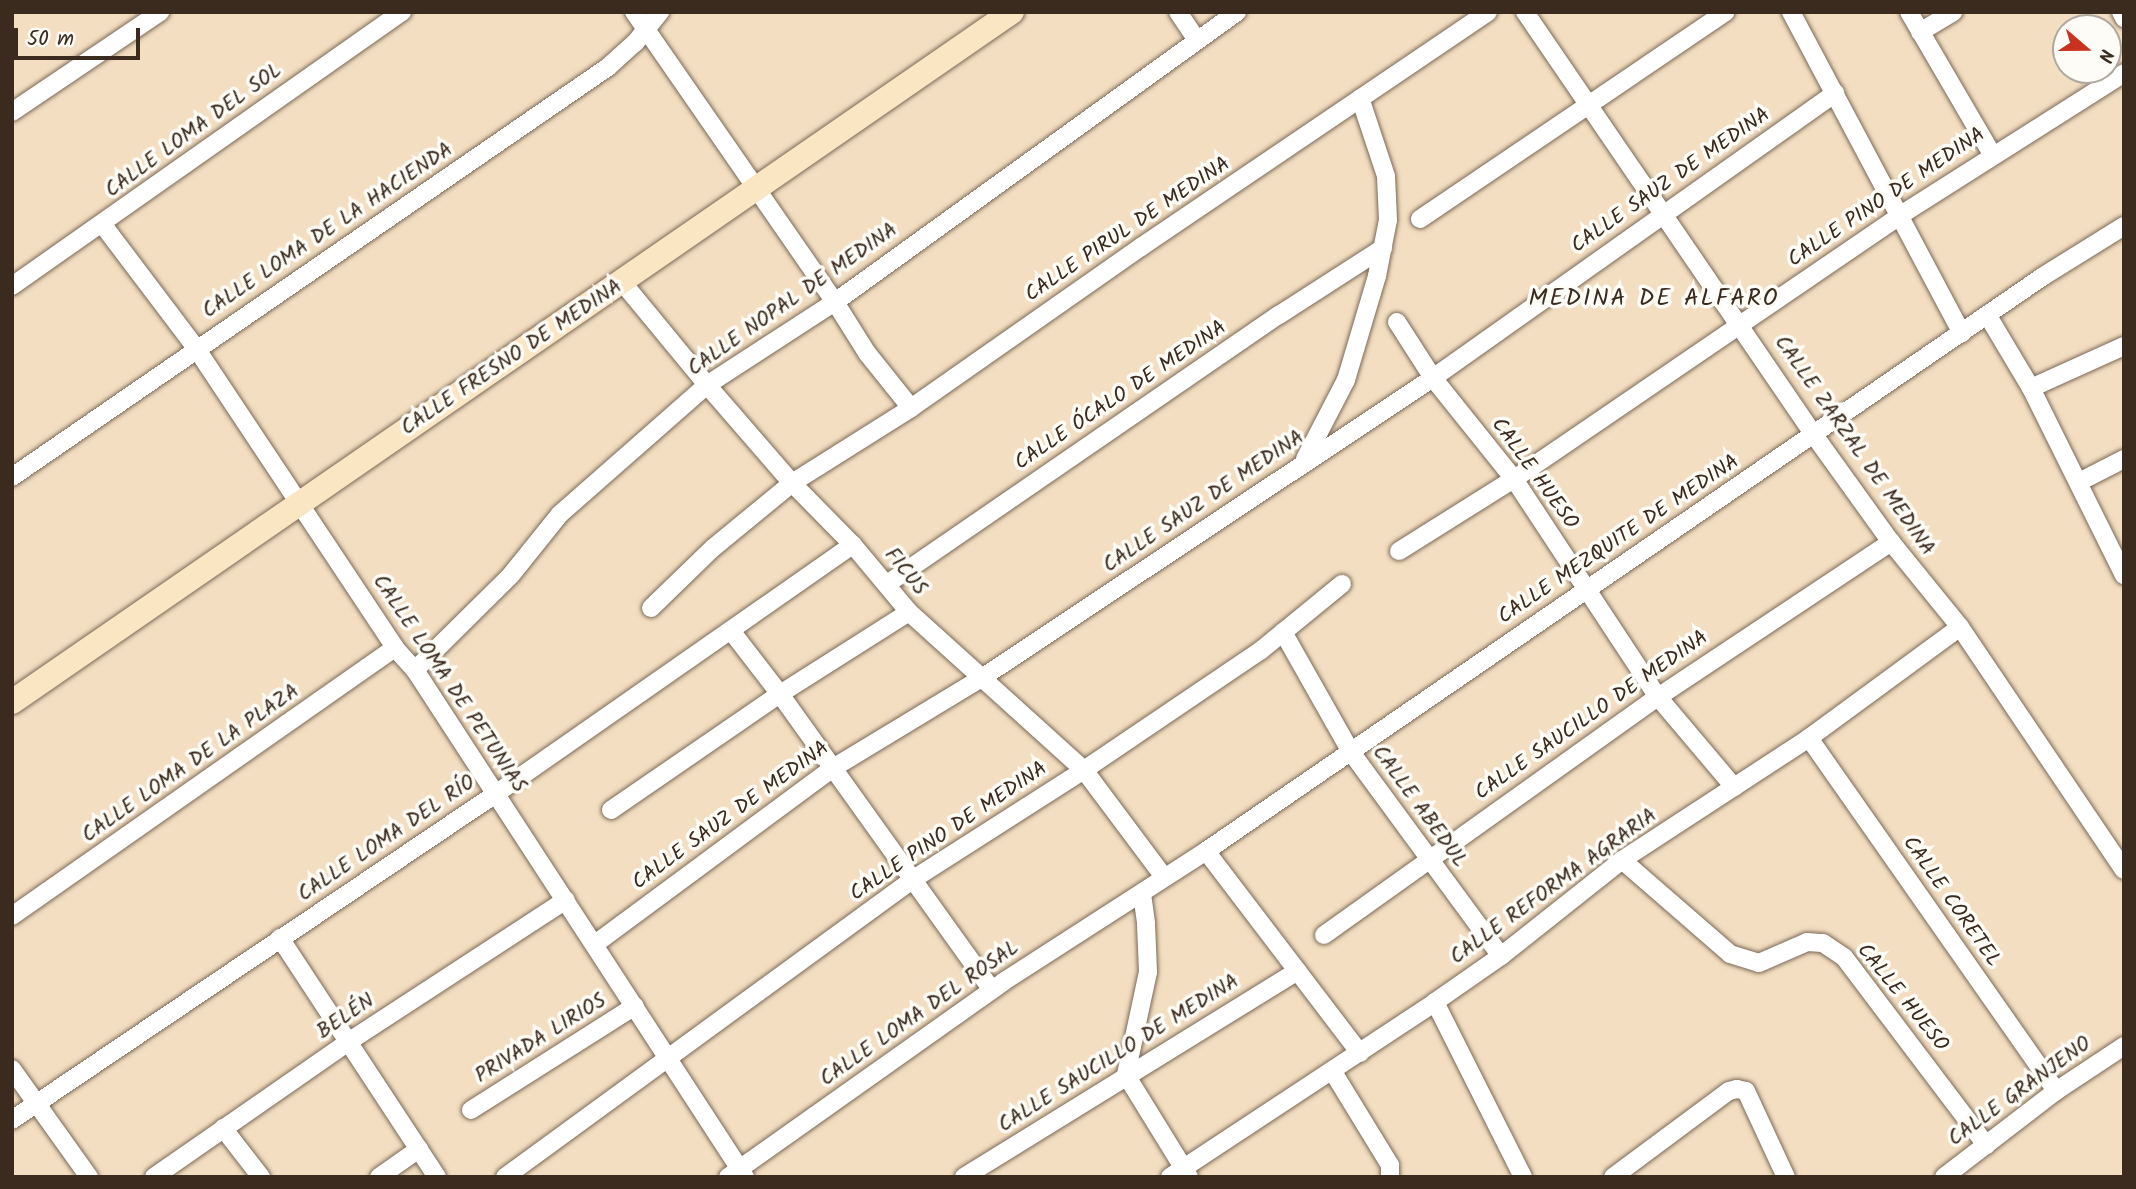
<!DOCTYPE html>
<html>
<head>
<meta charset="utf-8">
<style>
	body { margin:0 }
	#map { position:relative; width:2136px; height:1189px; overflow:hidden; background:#f3dec1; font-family:Kalam,sans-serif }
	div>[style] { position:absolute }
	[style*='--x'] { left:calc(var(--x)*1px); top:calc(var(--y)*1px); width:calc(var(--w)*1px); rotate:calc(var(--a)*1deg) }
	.roads { filter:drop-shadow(0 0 2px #7b6957) drop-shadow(0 0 2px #7b6957) }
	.street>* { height:18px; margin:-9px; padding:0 9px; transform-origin:9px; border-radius:9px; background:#fff }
	.secondary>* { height:24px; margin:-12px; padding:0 12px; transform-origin:12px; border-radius:12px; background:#fbe6c4 }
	span { translate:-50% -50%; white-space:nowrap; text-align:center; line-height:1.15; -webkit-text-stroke:7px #fdfcf7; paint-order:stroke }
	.street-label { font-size:21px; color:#3b2a1e }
	.quarter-label { font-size:24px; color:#3b2a1e; letter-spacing:2px }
	.frame { position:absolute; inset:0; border:14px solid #3b2a1e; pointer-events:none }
	.north { position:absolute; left:2052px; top:14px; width:70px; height:70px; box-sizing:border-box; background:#fdfcf7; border:2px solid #afa8a0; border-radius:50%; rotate:110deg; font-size:19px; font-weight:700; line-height:28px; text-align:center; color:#3b2a1e }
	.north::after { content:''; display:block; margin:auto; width:24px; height:32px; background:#c8321e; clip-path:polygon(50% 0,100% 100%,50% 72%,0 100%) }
	.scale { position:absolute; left:14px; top:28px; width:126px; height:32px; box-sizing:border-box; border:4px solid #3b2a1e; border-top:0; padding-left:9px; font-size:21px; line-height:24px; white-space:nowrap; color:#3b2a1e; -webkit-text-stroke:5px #fdfcf7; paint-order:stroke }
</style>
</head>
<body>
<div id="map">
	<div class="roads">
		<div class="street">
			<div style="--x:634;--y:12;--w:353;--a:55.3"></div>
			<div style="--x:835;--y:302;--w:60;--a:57.9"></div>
			<div style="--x:867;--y:353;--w:70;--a:51.3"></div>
			<div style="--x:1178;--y:12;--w:32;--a:56"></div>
			<div style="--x:1525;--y:12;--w:512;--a:55.66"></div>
			<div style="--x:1814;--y:435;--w:132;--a:54.3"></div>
			<div style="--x:1891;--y:542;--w:109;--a:50.9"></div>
			<div style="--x:1960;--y:627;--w:293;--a:56"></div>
			<div style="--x:1791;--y:12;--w:364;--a:62"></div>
			<div style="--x:1909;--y:12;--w:164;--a:59.7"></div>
			<div style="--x:2121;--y:12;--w:7;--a:63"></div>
			<div style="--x:1920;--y:32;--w:39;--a:-31"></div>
			<div style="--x:12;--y:112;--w:179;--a:-34"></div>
			<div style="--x:1420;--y:219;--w:369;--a:-34.1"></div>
			<div style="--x:103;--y:225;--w:154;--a:52.9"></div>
			<div style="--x:196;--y:348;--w:360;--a:56.4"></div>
			<div style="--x:395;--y:648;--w:30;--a:48"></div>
			<div style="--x:415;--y:670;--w:605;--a:56.94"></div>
			<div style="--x:623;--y:283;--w:132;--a:50.5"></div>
			<div style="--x:707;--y:385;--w:130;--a:49.1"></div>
			<div style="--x:792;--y:483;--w:87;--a:45.5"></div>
			<div style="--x:853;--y:545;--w:87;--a:50.1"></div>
			<div style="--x:909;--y:612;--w:236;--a:42.1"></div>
			<div style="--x:1084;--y:770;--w:134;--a:53.2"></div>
			<div style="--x:12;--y:286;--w:477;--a:-35.1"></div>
			<div style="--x:1988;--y:316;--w:84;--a:59.2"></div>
			<div style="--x:2031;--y:388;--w:209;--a:63.6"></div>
			<div style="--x:1397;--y:322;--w:67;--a:57.3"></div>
			<div style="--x:1433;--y:378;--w:129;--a:51.3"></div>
			<div style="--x:1514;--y:479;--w:261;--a:56.6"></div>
			<div style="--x:1658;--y:697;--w:118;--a:49.8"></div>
			<div style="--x:2031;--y:388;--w:102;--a:-24.3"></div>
			<div style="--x:1305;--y:459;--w:89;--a:-62.6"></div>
			<div style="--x:1346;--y:380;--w:109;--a:-73.4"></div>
			<div style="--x:1377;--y:276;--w:57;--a:-78.9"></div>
			<div style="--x:1388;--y:220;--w:44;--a:-92.6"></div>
			<div style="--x:1386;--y:176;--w:82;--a:-108.4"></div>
			<div style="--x:12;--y:477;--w:723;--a:-34.52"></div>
			<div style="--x:608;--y:67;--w:36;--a:-42"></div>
			<div style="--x:635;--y:43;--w:40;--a:-51"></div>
			<div style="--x:2079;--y:482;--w:51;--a:-27.1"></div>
			<div style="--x:1399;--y:551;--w:136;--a:-32.1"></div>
			<div style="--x:1514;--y:479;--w:466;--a:-34.3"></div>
			<div style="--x:1899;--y:216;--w:267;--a:-32.4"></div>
			<div style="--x:887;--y:584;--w:475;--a:-34.5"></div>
			<div style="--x:1279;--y:315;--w:124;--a:-32.8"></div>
			<div style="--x:651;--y:608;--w:86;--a:-44.1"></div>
			<div style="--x:713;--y:548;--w:102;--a:-39.4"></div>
			<div style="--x:792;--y:483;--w:141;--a:-32.2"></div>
			<div style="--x:911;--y:408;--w:281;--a:-35"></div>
			<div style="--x:1141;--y:247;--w:419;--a:-34.1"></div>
			<div style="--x:732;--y:632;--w:78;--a:52.3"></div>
			<div style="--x:780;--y:694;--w:364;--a:54.4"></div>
			<div style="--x:1283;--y:632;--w:138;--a:60.5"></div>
			<div style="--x:1351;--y:752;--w:253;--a:53.7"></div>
			<div style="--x:415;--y:670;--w:135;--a:-44.7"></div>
			<div style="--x:511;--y:575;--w:78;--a:-51.2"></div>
			<div style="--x:560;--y:514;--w:196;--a:-41.3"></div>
			<div style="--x:707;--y:385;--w:153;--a:-33"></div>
			<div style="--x:835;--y:302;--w:496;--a:-35.8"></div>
			<div style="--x:1809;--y:738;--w:431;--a:55"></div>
			<div style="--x:611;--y:810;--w:205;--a:-34.5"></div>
			<div style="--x:780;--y:694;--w:153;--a:-32.4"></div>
			<div style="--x:1206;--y:851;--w:254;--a:52.7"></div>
			<div style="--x:1622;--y:860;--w:143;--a:41"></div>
			<div style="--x:1730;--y:954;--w:30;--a:17"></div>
			<div style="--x:1759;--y:963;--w:52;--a:-23.6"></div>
			<div style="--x:1807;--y:942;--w:16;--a:4"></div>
			<div style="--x:1823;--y:943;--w:25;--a:34"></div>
			<div style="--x:1844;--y:957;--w:236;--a:52.9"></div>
			<div style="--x:1142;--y:894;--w:30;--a:82"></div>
			<div style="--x:1146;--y:924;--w:48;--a:87.6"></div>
			<div style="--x:1148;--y:972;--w:105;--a:102.1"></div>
			<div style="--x:1126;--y:1075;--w:120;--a:58.3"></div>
			<div style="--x:12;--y:916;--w:467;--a:-35"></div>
			<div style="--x:1324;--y:935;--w:410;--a:-35.5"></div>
			<div style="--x:1658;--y:697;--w:280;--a:-33.6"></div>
			<div style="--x:280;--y:938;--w:286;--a:56.7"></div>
			<div style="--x:595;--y:944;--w:296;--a:-36.5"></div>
			<div style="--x:833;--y:768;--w:172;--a:-31.2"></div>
			<div style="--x:980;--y:679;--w:544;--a:-33.6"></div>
			<div style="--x:1433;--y:378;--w:493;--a:-35.3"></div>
			<div style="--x:1435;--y:1002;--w:196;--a:63.3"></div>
			<div style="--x:12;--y:1069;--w:133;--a:54.5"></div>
			<div style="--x:1333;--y:1072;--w:109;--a:58.5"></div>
			<div style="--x:1390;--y:1165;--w:12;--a:90"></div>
			<div style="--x:471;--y:1110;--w:194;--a:-32.4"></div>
			<div style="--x:12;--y:1120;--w:585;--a:-33.99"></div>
			<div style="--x:497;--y:793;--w:434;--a:-34.9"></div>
			<div style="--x:223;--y:1128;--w:62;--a:52.2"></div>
			<div style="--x:154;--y:1177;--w:236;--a:-34.8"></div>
			<div style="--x:348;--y:1042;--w:260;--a:-33.1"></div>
			<div style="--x:379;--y:1177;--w:49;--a:-35"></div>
			<div style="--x:505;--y:1177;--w:504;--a:-36.12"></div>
			<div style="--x:912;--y:880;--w:204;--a:-32.6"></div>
			<div style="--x:1084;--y:770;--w:212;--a:-34.1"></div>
			<div style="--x:1260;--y:651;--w:106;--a:-39.3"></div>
			<div style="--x:728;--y:1177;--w:337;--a:-35.3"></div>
			<div style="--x:1003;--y:982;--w:242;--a:-32.8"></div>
			<div style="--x:1206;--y:851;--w:1014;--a:-34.47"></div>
			<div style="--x:2042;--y:277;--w:97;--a:-31.9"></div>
			<div style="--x:964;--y:1177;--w:392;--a:-31.7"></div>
			<div style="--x:1170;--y:1177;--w:318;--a:-33.4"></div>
			<div style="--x:1435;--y:1002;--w:80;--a:-34.9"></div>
			<div style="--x:1501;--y:956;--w:154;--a:-38.4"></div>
			<div style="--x:1622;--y:860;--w:223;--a:-33.1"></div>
			<div style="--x:1809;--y:738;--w:187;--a:-36.3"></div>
			<div style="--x:1613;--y:1177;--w:144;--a:-36.6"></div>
			<div style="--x:1729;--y:1091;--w:8;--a:-14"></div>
			<div style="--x:1737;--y:1089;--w:9;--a:13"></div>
			<div style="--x:1746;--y:1091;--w:95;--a:65.1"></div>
			<div style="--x:1944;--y:1177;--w:141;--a:-37.5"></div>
			<div style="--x:2056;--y:1091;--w:82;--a:-33.5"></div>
		</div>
		<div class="secondary">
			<div style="--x:12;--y:702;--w:1215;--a:-34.61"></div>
		</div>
	</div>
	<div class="street-label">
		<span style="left:194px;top:131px;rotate:-36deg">CALLE LOMA DEL SOL</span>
		<span style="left:1671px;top:181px;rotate:-35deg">CALLE SAUZ DE MEDINA</span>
		<span style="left:1887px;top:198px;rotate:-34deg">CALLE PINO DE MEDINA</span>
		<span style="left:1128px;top:230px;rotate:-34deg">CALLE PIRUL DE MEDINA</span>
		<span style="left:328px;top:231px;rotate:-34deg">CALLE LOMA DE LA HACIENDA</span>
		<span style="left:793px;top:300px;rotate:-35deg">CALLE NOPAL DE MEDINA</span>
		<span style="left:512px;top:358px;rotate:-34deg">CALLE FRESNO DE MEDINA</span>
		<span style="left:1121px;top:396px;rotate:-34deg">CALLE ÓCALO DE MEDINA</span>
		<span style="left:1854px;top:446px;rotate:55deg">CALLE ZARZAL DE MEDINA</span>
		<span style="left:1534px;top:474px;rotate:54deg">CALLE HUESO</span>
		<span style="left:1204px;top:502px;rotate:-34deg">CALLE SAUZ DE MEDINA</span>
		<span style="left:1619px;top:540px;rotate:-34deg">CALLE MEZQUITE DE MEDINA</span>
		<span style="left:905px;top:572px;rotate:51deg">FICUS</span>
		<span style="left:449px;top:684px;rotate:56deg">CALLE LOMA DE PETUNIAS</span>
		<span style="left:1592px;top:716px;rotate:-35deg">CALLE SAUCILLO DE MEDINA</span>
		<span style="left:191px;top:764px;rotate:-35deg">CALLE LOMA DE LA PLAZA</span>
		<span style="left:1419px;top:807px;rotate:54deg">CALLE ABEDUL</span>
		<span style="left:731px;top:816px;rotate:-36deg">CALLE SAUZ DE MEDINA</span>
		<span style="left:949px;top:832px;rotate:-34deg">CALLE PINO DE MEDINA</span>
		<span style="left:387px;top:839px;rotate:-34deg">CALLE LOMA DEL RÍO</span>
		<span style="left:1554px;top:887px;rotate:-36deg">CALLE REFORMA AGRARIA</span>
		<span style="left:1951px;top:902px;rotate:55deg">CALLE CORETEL</span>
		<span style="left:1902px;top:998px;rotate:51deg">CALLE HUESO</span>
		<span style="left:920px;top:1014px;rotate:-35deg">CALLE LOMA DEL ROSAL</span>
		<span style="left:346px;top:1017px;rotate:-34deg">BELÉN</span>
		<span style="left:541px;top:1039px;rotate:-32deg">PRIVADA LIRIOS</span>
		<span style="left:1119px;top:1054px;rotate:-32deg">CALLE SAUCILLO DE MEDINA</span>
		<span style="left:2020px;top:1092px;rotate:-36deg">CALLE GRANJENO</span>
	</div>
	<div class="quarter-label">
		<span style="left:1654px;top:299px">MEDINA DE ALFARO</span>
	</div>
	<div class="frame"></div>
	<div class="north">N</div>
	<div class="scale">50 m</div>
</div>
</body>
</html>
